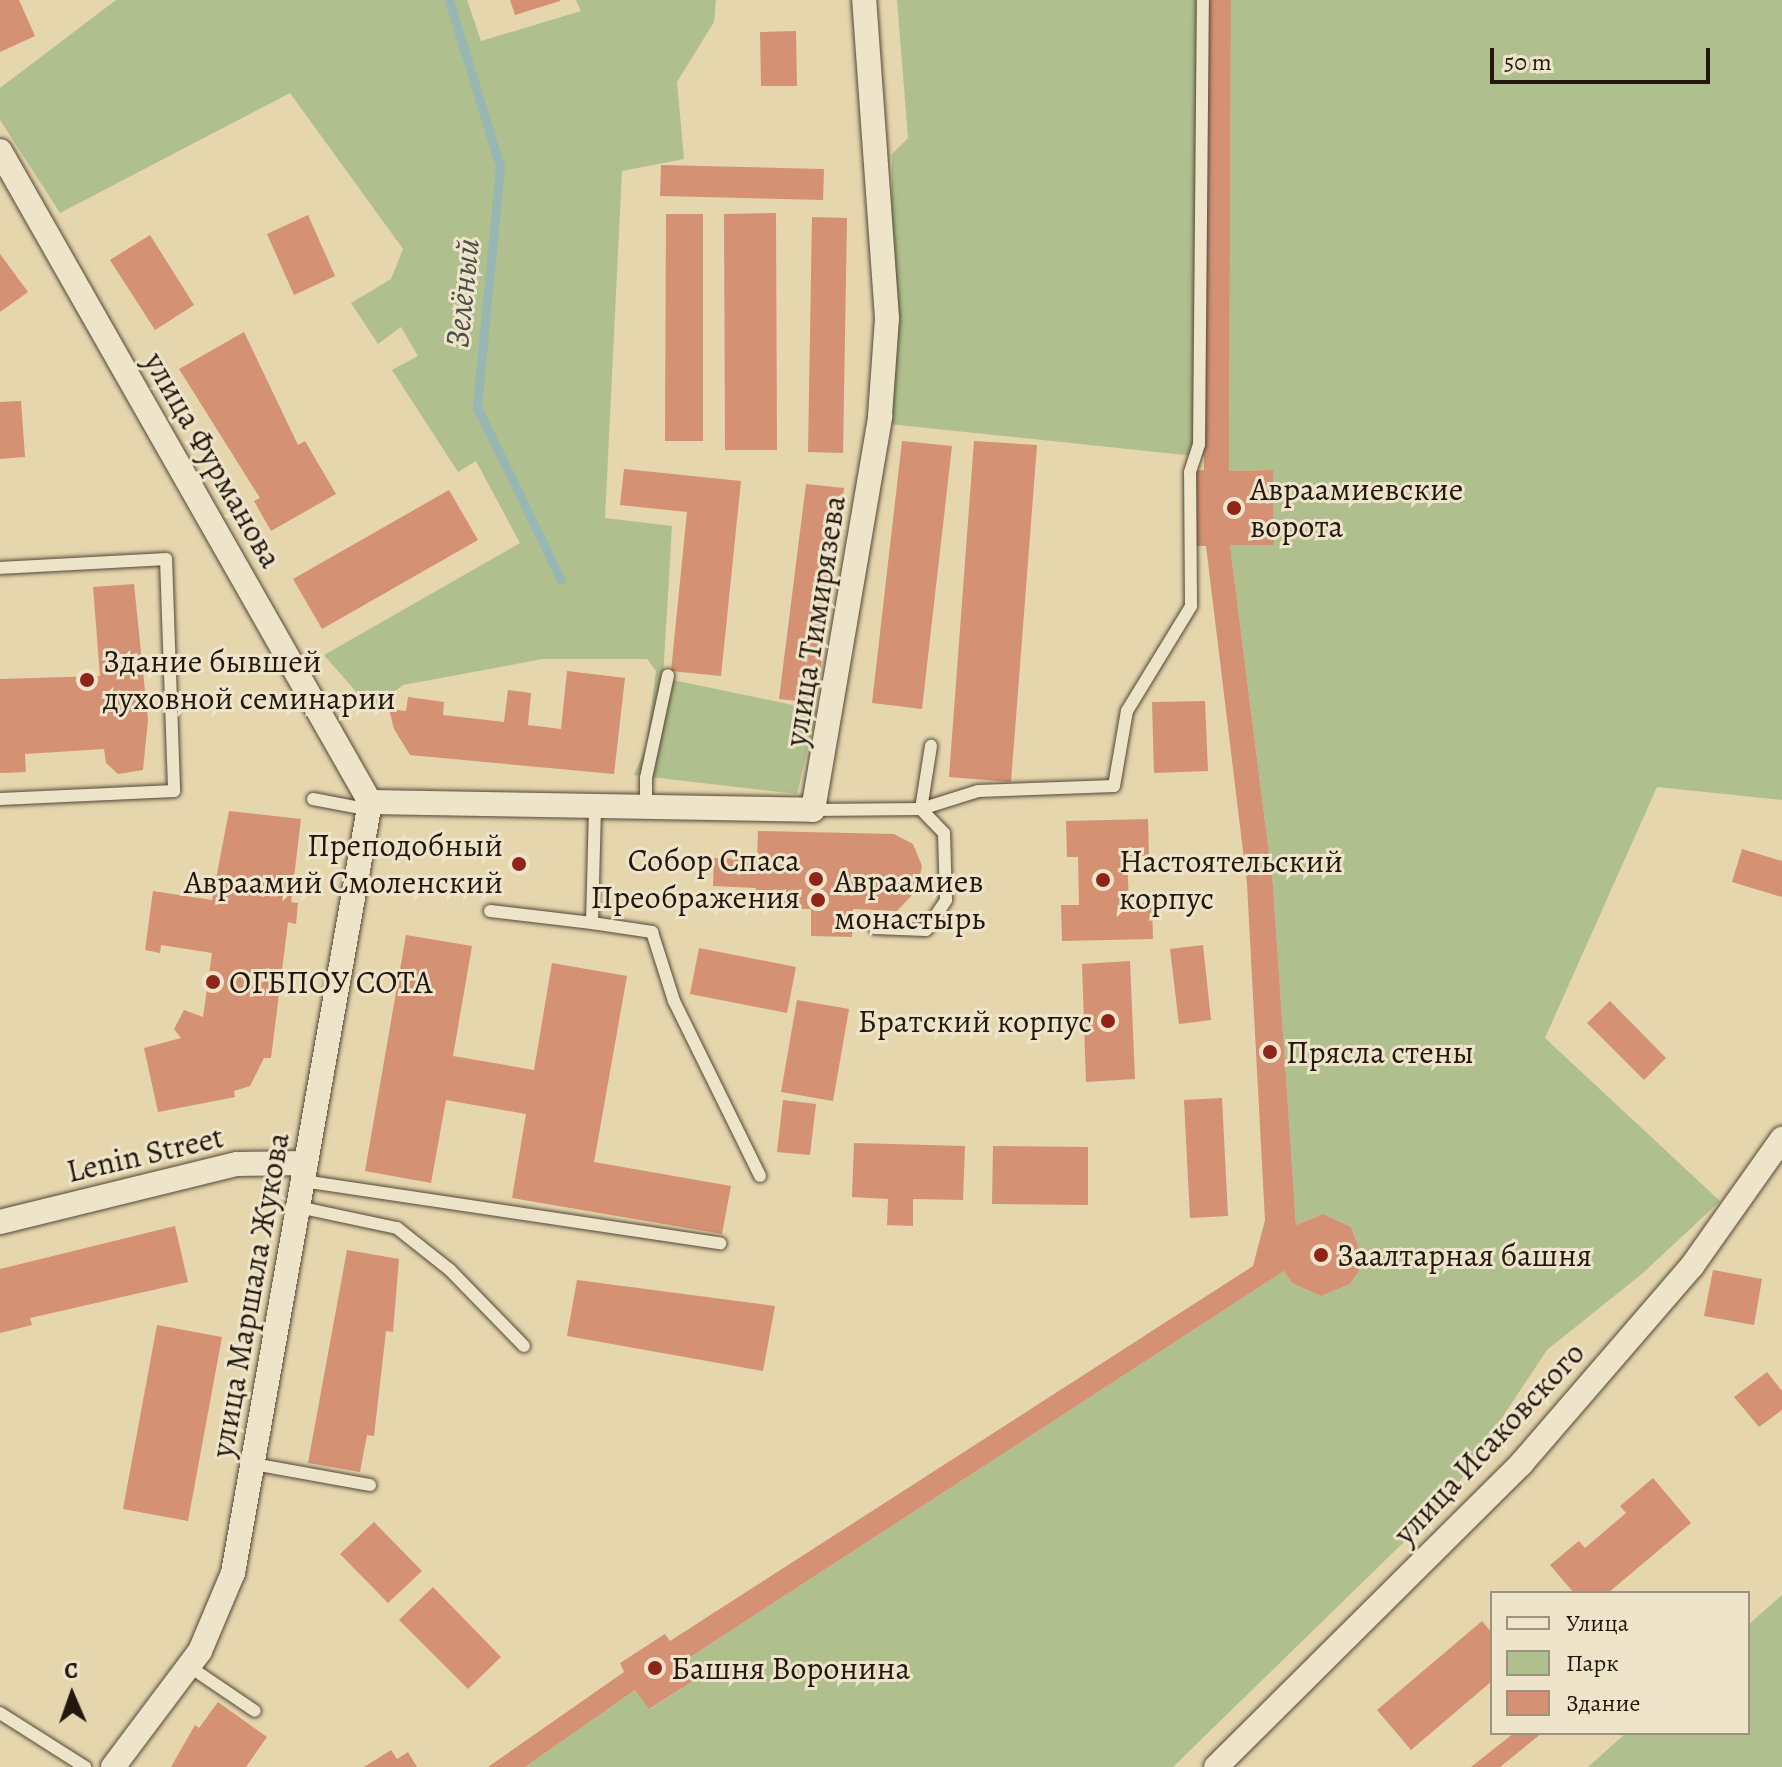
<!DOCTYPE html>
<html>
<head>
<meta charset="utf-8">
<style>
	body { margin:0 }
	#map { position:relative; width:1782px; height:1767px; overflow:hidden; background:#e5d6ae; font-family:Alegreya,serif }
	div>[style] { position:absolute }
	[style*='--x'] { left:calc(var(--x)*1px); top:calc(var(--y)*1px); width:calc(var(--w)*1px); rotate:calc(var(--a)*1deg) }
	.green>* { inset:0; background:#b0bf8e }
	.stream>* { height:9px; margin:-4.5px; padding:0 4.5px; transform-origin:4.5px; border-radius:4.5px; background:#98b7b3 }
	.building>* { inset:0; background:#d49173 }
	.roads { filter:drop-shadow(0 0 2px #544737) drop-shadow(0 0 2px #544737) }
	.lane>* { height:12px; margin:-6px; padding:0 6px; transform-origin:6px; border-radius:6px; background:#eee4ca }
	.street>* { height:24px; margin:-12px; padding:0 12px; transform-origin:12px; border-radius:12px; background:#eee4ca }
	.dots>* { width:22px; height:22px; translate:-50% -50%; box-sizing:border-box; border:4px solid #eee4ca; border-radius:50% }
	span { translate:-50% -50%; white-space:nowrap; text-align:center; line-height:1.15; -webkit-text-stroke:6px #eee4ca; paint-order:stroke }
	.street-label { font-size:32px; color:#23170f }
	.poi-label { font-size:32px; color:#23170f }
	.left { translate:0 -50%; text-align:left }
	.right { translate:-100% -50%; text-align:right }
	.water-label { font-size:34px; color:#4c4f48; font-style:italic }
	.legend { position:absolute; left:1490px; top:1591px; width:260px; height:144px; box-sizing:border-box; background:#eee4ca; border:2px solid #9d927f; margin:0; padding:10px 14px; list-style:none; font-size:24px; color:#23170f }
	.legend li { display:flex; align-items:center; gap:16px; height:40px }
	.legend b { width:40px; border:2px solid #9d927f }
	.north { position:absolute; left:32px; top:1655px; width:80px; height:80px; -webkit-text-stroke:6px #eee4ca; paint-order:stroke; rotate:358deg; font-size:22px; font-weight:700; line-height:32px; text-align:center; color:#23170f }
	.north::after { content:''; display:block; margin:auto; width:28px; height:36px; background:#23170f; clip-path:polygon(50% 0,100% 100%,50% 72%,0 100%) }
	.scale { position:absolute; left:1490px; top:48px; width:220px; height:36px; box-sizing:border-box; border:4px solid #23170f; border-top:0; padding-left:10px; font-size:24px; line-height:28px; white-space:nowrap; color:#23170f; -webkit-text-stroke:6px #eee4ca; paint-order:stroke }
</style>
</head>
<body>
<div id="map">
	<div class="green">
		<div style="clip-path:polygon(116px 0,467px 0,481px 41px,581px 11px,576px 0,716px 0,714px 22px,677px 82px,684px 159px,622px 171px,605px 518px,672px 526px,663px 678px,817px 710px,797px 794px,634px 775px,646px 747px,656px 671px,647px 659px,543px 659px,403px 685px,372px 710px,324px 655px,520px 543px,476px 461px,458px 472px,392px 370px,418px 356px,401px 327px,378px 344px,351px 303px,391px 279px,403px 249px,290px 93px,60px 213px,0 120px,0 88px)"></div>
		<div style="clip-path:polygon(897px 0,1204px 0,1204px 457px,889px 424px,892px 154px,908px 138px)"></div>
		<div style="clip-path:polygon(1231px 0,1782px 0,1782px 800px,1657px 787px,1545px 1038px,1720px 1201px,1643px 1273px,1547px 1350px,1448px 1499px,1173px 1767px,525px 1767px,635px 1690px,650px 1709px,695px 1680px,684px 1661px,1284px 1271px,1292px 1283px,1321px 1296px,1350px 1284px,1359px 1271px,1362px 1256px,1351px 1227px,1323px 1214px,1296px 1225px,1273px 885px,1230px 545px,1274px 544px,1273px 470px,1229px 471px)"></div>
		<div style="clip-path:polygon(1782px 1595px,1782px 1767px,1588px 1767px,1626px 1733px,1748px 1733px,1748px 1625px)"></div>
	</div>
	<div class="stream">
		<div style="--x:449;--y:0;--w:175;--a:73"></div>
		<div style="--x:500;--y:167;--w:241;--a:95.5"></div>
		<div style="--x:477;--y:407;--w:192;--a:64.1"></div>
	</div>
	<div class="building">
		<div style="clip-path:polygon(0 0,19px 0,35px 36px,0 52px)"></div>
		<div style="clip-path:polygon(510px 0,560px 0,560px 1px,515px 15px)"></div>
		<div style="clip-path:polygon(1204px 0,1231px 0,1229px 471px,1273px 470px,1274px 545px,1230px 545px,1273px 885px,1296px 1225px,1323px 1214px,1351px 1227px,1362px 1256px,1359px 1271px,1350px 1284px,1321px 1296px,1292px 1283px,1284px 1271px,684px 1661px,695px 1680px,649px 1709px,635px 1690px,525px 1767px,488px 1767px,624px 1672px,620px 1663px,665px 1634px,670px 1641px,1253px 1266px,1265px 1220px,1247px 884px,1206px 546px,1194px 546px,1193px 471px,1204px 470px)"></div>
		<div style="clip-path:polygon(796px 31px,797px 86px,761px 86px,760px 32px)"></div>
		<div style="clip-path:polygon(661px 165px,824px 169px,823px 200px,660px 196px)"></div>
		<div style="clip-path:polygon(776px 213px,777px 450px,725px 450px,724px 214px)"></div>
		<div style="clip-path:polygon(666px 214px,703px 214px,703px 441px,665px 441px)"></div>
		<div style="clip-path:polygon(308px 215px,335px 276px,294px 295px,267px 234px)"></div>
		<div style="clip-path:polygon(812px 217px,847px 218px,843px 453px,808px 452px)"></div>
		<div style="clip-path:polygon(150px 235px,194px 305px,155px 330px,110px 260px)"></div>
		<div style="clip-path:polygon(0 254px,28px 292px,0 312px)"></div>
		<div style="clip-path:polygon(244px 332px,298px 445px,305px 441px,336px 494px,271px 531px,254px 501px,260px 498px,179px 369px)"></div>
		<div style="clip-path:polygon(21px 401px,25px 457px,0 459px,0 402px)"></div>
		<div style="clip-path:polygon(902px 441px,952px 446px,922px 709px,872px 703px)"></div>
		<div style="clip-path:polygon(974px 441px,1037px 445px,1011px 782px,949px 777px)"></div>
		<div style="clip-path:polygon(624px 469px,741px 481px,721px 676px,671px 671px,687px 512px,620px 505px)"></div>
		<div style="clip-path:polygon(806px 484px,844px 488px,816px 703px,779px 699px)"></div>
		<div style="clip-path:polygon(449px 490px,478px 540px,322px 629px,293px 579px)"></div>
		<div style="clip-path:polygon(134px 584px,148px 720px,143px 770px,118px 774px,106px 763px,104px 749px,25px 754px,26px 772px,0 773px,0 679px,100px 676px,93px 587px)"></div>
		<div style="clip-path:polygon(567px 671px,625px 678px,614px 774px,410px 755px,394px 729px,389px 709px,406px 711px,408px 697px,444px 702px,443px 715px,504px 722px,508px 690px,531px 693px,528px 725px,561px 729px)"></div>
		<div style="clip-path:polygon(1205px 701px,1208px 771px,1154px 773px,1152px 702px)"></div>
		<div style="clip-path:polygon(229px 811px,301px 819px,291px 902px,298px 903px,296px 924px,288px 922px,271px 1058px,264px 1058px,250px 1086px,234px 1091px,235px 1097px,158px 1112px,144px 1048px,181px 1038px,174px 1029px,184px 1010px,203px 1017px,212px 953px,161px 945px,160px 953px,145px 950px,153px 891px,212px 900px)"></div>
		<div style="clip-path:polygon(1148px 819px,1149px 856px,1127px 856px,1129px 903px,1152px 903px,1153px 939px,1062px 941px,1061px 905px,1079px 905px,1078px 857px,1067px 857px,1066px 821px)"></div>
		<div style="clip-path:polygon(758px 831px,894px 834px,913px 844px,922px 866px,917px 890px,897px 911px,853px 909px,852px 937px,811px 936px,811px 909px,755px 908px,756px 888px,713px 886px,714px 858px,757px 859px)"></div>
		<div style="clip-path:polygon(1742px 849px,1782px 861px,1782px 897px,1732px 882px)"></div>
		<div style="clip-path:polygon(406px 935px,472px 946px,453px 1056px,534px 1070px,552px 963px,627px 976px,594px 1162px,731px 1186px,722px 1234px,512px 1198px,526px 1114px,446px 1100px,431px 1183px,365px 1171px)"></div>
		<div style="clip-path:polygon(1203px 945px,1211px 1020px,1179px 1024px,1170px 949px)"></div>
		<div style="clip-path:polygon(699px 948px,796px 967px,787px 1013px,690px 994px)"></div>
		<div style="clip-path:polygon(1130px 961px,1135px 1079px,1086px 1082px,1082px 964px)"></div>
		<div style="clip-path:polygon(797px 1000px,849px 1009px,833px 1101px,781px 1092px)"></div>
		<div style="clip-path:polygon(1610px 1001px,1666px 1058px,1644px 1080px,1587px 1023px)"></div>
		<div style="clip-path:polygon(1222px 1098px,1228px 1216px,1190px 1218px,1184px 1100px)"></div>
		<div style="clip-path:polygon(783px 1100px,816px 1104px,810px 1155px,777px 1152px)"></div>
		<div style="clip-path:polygon(854px 1143px,965px 1146px,963px 1200px,913px 1199px,913px 1226px,887px 1225px,888px 1199px,852px 1197px)"></div>
		<div style="clip-path:polygon(993px 1146px,1088px 1147px,1088px 1205px,992px 1204px)"></div>
		<div style="clip-path:polygon(175px 1226px,188px 1282px,30px 1318px,32px 1325px,0 1333px,0 1269px)"></div>
		<div style="clip-path:polygon(347px 1250px,399px 1259px,393px 1332px,386px 1331px,374px 1436px,367px 1435px,360px 1472px,308px 1463px)"></div>
		<div style="clip-path:polygon(1713px 1270px,1762px 1279px,1754px 1325px,1704px 1316px)"></div>
		<div style="clip-path:polygon(577px 1280px,775px 1306px,763px 1371px,567px 1336px)"></div>
		<div style="clip-path:polygon(157px 1325px,222px 1337px,188px 1521px,123px 1509px)"></div>
		<div style="clip-path:polygon(1767px 1372px,1782px 1391px,1782px 1410px,1759px 1427px,1734px 1397px)"></div>
		<div style="clip-path:polygon(1653px 1478px,1691px 1523px,1608px 1593px,1574px 1593px,1550px 1565px,1579px 1541px,1585px 1548px,1626px 1513px,1620px 1506px)"></div>
		<div style="clip-path:polygon(374px 1522px,422px 1571px,388px 1603px,340px 1554px)"></div>
		<div style="clip-path:polygon(433px 1587px,501px 1657px,468px 1689px,399px 1620px)"></div>
		<div style="clip-path:polygon(1482px 1621px,1492px 1633px,1492px 1681px,1411px 1750px,1377px 1710px)"></div>
		<div style="clip-path:polygon(218px 1702px,267px 1737px,246px 1767px,171px 1767px,195px 1725px,199px 1728px)"></div>
		<div style="clip-path:polygon(1514px 1733px,1542px 1733px,1500px 1767px,1471px 1767px)"></div>
		<div style="clip-path:polygon(391px 1750px,397px 1759px,408px 1752px,417px 1767px,364px 1767px)"></div>
	</div>
	<div class="roads">
		<div class="lane">
			<div style="--x:0;--y:568;--w:166;--a:-3.1"></div>
			<div style="--x:166;--y:559;--w:232;--a:88"></div>
			<div style="--x:174;--y:791;--w:174;--a:177.4"></div>
			<div style="--x:313;--y:799;--w:54;--a:10.7"></div>
			<div style="--x:595;--y:808;--w:115;--a:91.5"></div>
			<div style="--x:592;--y:923;--w:61;--a:8.5"></div>
			<div style="--x:652;--y:932;--w:72;--a:72.3"></div>
			<div style="--x:674;--y:1001;--w:195;--a:63.8"></div>
			<div style="--x:646;--y:808;--w:30;--a:-90"></div>
			<div style="--x:646;--y:778;--w:105;--a:-77.9"></div>
			<div style="--x:813;--y:810;--w:108;--a:-0.5"></div>
			<div style="--x:921;--y:809;--w:60;--a:-17.5"></div>
			<div style="--x:978;--y:791;--w:136;--a:-2.1"></div>
			<div style="--x:1114;--y:786;--w:76;--a:-80.2"></div>
			<div style="--x:1127;--y:711;--w:123;--a:-58.6"></div>
			<div style="--x:1191;--y:606;--w:134;--a:-90.4"></div>
			<div style="--x:1190;--y:472;--w:28;--a:-72"></div>
			<div style="--x:1199;--y:445;--w:445;--a:-89.5"></div>
			<div style="--x:490;--y:911;--w:103;--a:6.7"></div>
			<div style="--x:875;--y:928;--w:51;--a:2.2"></div>
			<div style="--x:926;--y:930;--w:36;--a:-56"></div>
			<div style="--x:946;--y:900;--w:67;--a:-91.7"></div>
			<div style="--x:944;--y:833;--w:33;--a:-134"></div>
			<div style="--x:921;--y:809;--w:64;--a:-81"></div>
			<div style="--x:303;--y:1181;--w:422;--a:8.5"></div>
			<div style="--x:298;--y:1207;--w:101;--a:12"></div>
			<div style="--x:397;--y:1228;--w:68;--a:38.4"></div>
			<div style="--x:450;--y:1270;--w:106;--a:45.8"></div>
			<div style="--x:253;--y:1464;--w:119;--a:10.2"></div>
			<div style="--x:190;--y:1667;--w:78;--a:34.1"></div>
			<div style="--x:0;--y:1713;--w:101;--a:32.4"></div>
		</div>
		<div class="street">
			<div style="--x:0;--y:151;--w:749;--a:60.39"></div>
			<div style="--x:370;--y:802;--w:443;--a:1"></div>
			<div style="--x:813;--y:810;--w:400;--a:-80.3"></div>
			<div style="--x:880;--y:416;--w:98;--a:-85.9"></div>
			<div style="--x:887;--y:318;--w:319;--a:-94.1"></div>
			<div style="--x:0;--y:1222;--w:244;--a:-13.8"></div>
			<div style="--x:237;--y:1164;--w:69;--a:-0.8"></div>
			<div style="--x:113;--y:1767;--w:145;--a:-53.1"></div>
			<div style="--x:200;--y:1651;--w:85;--a:-67.1"></div>
			<div style="--x:233;--y:1573;--w:783;--a:-79.92"></div>
			<div style="--x:1216;--y:1767;--w:430;--a:-44.8"></div>
			<div style="--x:1521;--y:1464;--w:262;--a:-49.2"></div>
			<div style="--x:1692;--y:1266;--w:156;--a:-54.7"></div>
		</div>
	</div>
	<div class="dots">
		<div style="left:1234px;top:508px;background:#8f2418"></div>
		<div style="left:87px;top:680px;background:#8f2418"></div>
		<div style="left:519px;top:864px;background:#8f2418"></div>
		<div style="left:816px;top:879px;background:#8f2418"></div>
		<div style="left:1103px;top:880px;background:#8f2418"></div>
		<div style="left:818px;top:900px;background:#8f2418"></div>
		<div style="left:213px;top:982px;background:#8f2418"></div>
		<div style="left:1108px;top:1021px;background:#8f2418"></div>
		<div style="left:1270px;top:1052px;background:#8f2418"></div>
		<div style="left:1321px;top:1255px;background:#8f2418"></div>
		<div style="left:655px;top:1668px;background:#8f2418"></div>
	</div>
	<div class="street-label">
		<span style="left:213px;top:460px;rotate:60deg">улица Фурманова</span>
		<span style="left:815px;top:621px;rotate:-81deg">улица Тимирязева</span>
		<span style="left:145px;top:1154px;rotate:-13deg">Lenin Street</span>
		<span style="left:250px;top:1295px;rotate:-80deg">улица Маршала Жукова</span>
		<span style="left:1489px;top:1443px;rotate:-47deg">улица Исаковского</span>
	</div>
	<div class="poi-label">
		<span class="left" style="left:1250px;top:508px">Авраамиевские<br>ворота</span>
		<span class="left" style="left:103px;top:680px">Здание бывшей<br>духовной семинарии</span>
		<span class="right" style="left:503px;top:864px">Преподобный<br>Авраамий Смоленский</span>
		<span class="right" style="left:800px;top:879px">Собор Спаса<br>Преображения</span>
		<span class="left" style="left:1119px;top:880px">Настоятельский<br>корпус</span>
		<span class="left" style="left:834px;top:900px">Авраамиев<br>монастырь</span>
		<span class="left" style="left:229px;top:982px">ОГБПОУ СОТА</span>
		<span class="right" style="left:1092px;top:1021px">Братский корпус</span>
		<span class="left" style="left:1286px;top:1052px">Прясла стены</span>
		<span class="left" style="left:1337px;top:1255px">Заалтарная башня</span>
		<span class="left" style="left:671px;top:1668px">Башня Воронина</span>
	</div>
	<div class="water-label">
		<span style="left:462px;top:293px;rotate:-84deg">Зелёный</span>
	</div>
	<ul class="legend">
	<li><b style="height:10px;background:#eee4ca"></b>Улица</li>
	<li><b style="height:22px;background:#b0bf8e"></b>Парк</li>
	<li><b style="height:22px;background:#d49173"></b>Здание</li>
	</ul>
	<div class="north">С</div>
	<div class="scale">50 m</div>
</div>
</body>
</html>
